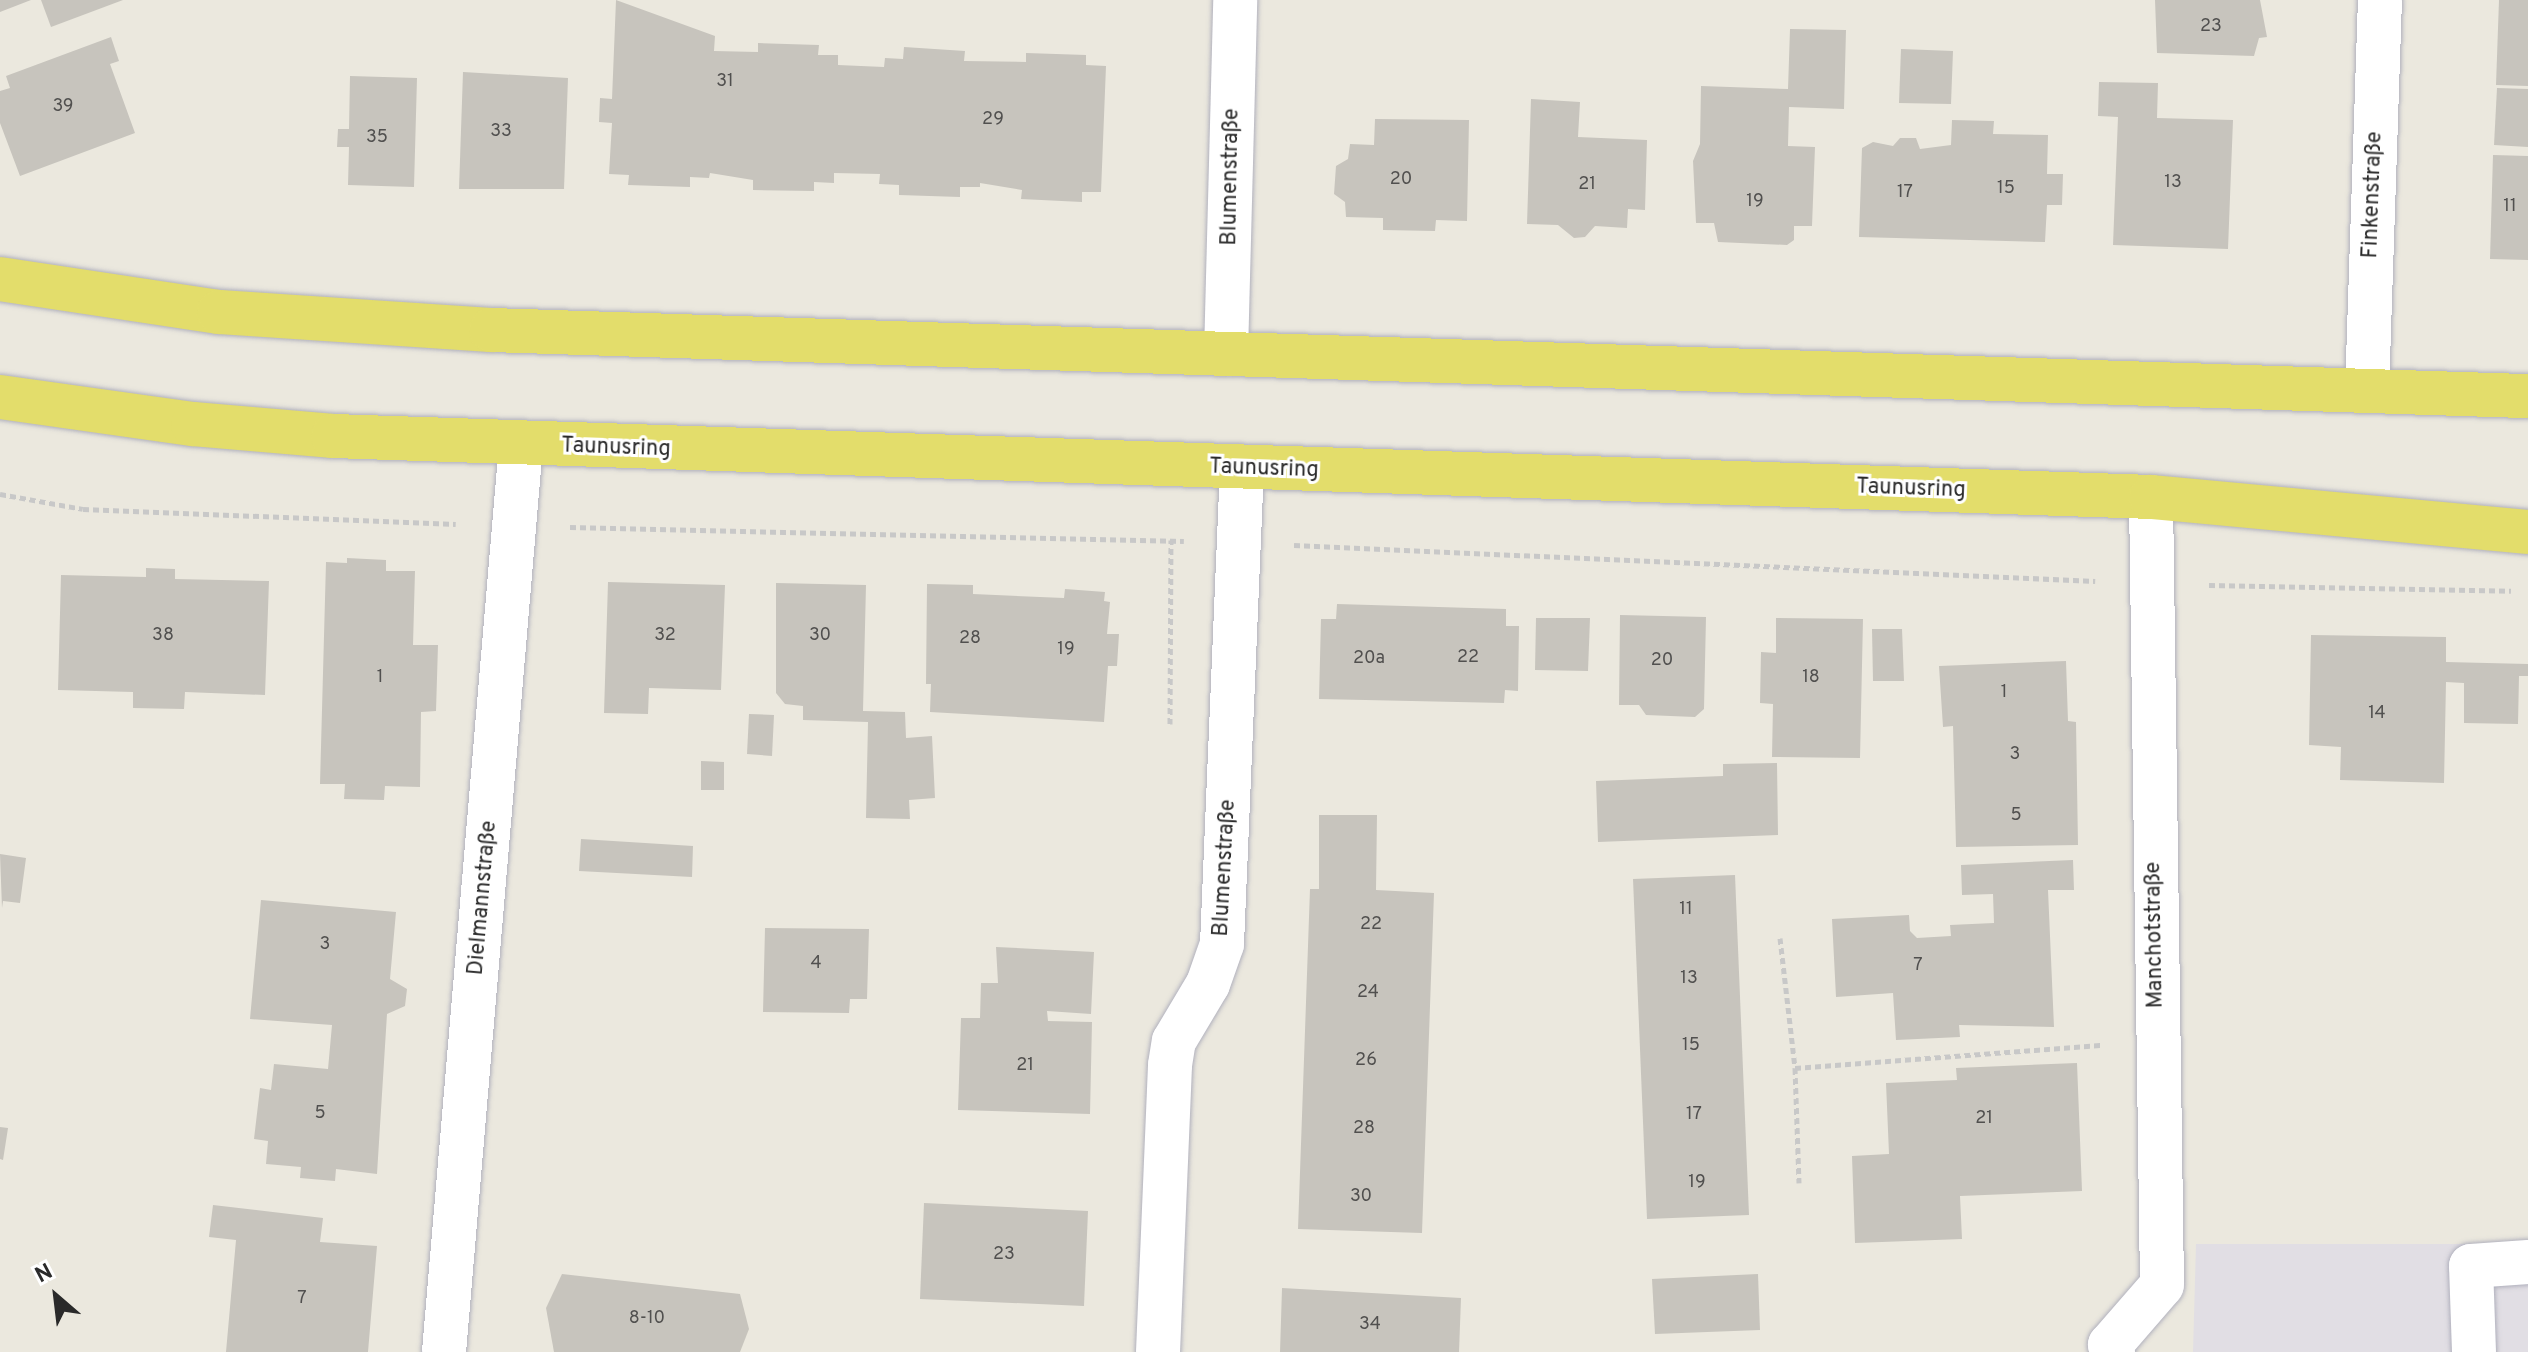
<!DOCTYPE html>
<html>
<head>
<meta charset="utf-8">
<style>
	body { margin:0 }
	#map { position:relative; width:2528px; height:1352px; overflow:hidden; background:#ebe8de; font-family:Overpass,sans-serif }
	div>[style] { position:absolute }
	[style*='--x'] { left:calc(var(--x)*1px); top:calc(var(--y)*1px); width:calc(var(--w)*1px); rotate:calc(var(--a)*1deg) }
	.industrial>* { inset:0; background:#e1dee4 }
	.building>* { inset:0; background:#c7c4bd }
	.path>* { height:5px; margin-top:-2.5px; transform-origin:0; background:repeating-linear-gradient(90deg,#c8c8c8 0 6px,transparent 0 10px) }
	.roads { filter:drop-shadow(0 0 2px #b1b1bd) drop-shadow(0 0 2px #b1b1bd) }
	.minor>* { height:44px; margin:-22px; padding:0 22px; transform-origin:22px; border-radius:22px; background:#fff }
	.major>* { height:44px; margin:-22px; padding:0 22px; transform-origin:22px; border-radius:22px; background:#e3dd6b }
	span { translate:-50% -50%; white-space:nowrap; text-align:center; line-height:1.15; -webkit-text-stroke:6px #fff; paint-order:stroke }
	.number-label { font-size:18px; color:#51504f }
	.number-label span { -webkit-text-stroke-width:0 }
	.street-label { font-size:22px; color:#2a2a2a }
	.north { position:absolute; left:16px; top:1256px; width:80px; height:80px; -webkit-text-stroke:6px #fff; paint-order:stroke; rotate:332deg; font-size:22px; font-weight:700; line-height:32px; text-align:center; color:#2a2a2a }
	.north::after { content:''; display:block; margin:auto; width:28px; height:36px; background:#2a2a2a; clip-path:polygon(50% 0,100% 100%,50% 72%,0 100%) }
</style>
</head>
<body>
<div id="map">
	<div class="industrial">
		<div style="clip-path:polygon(2196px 1244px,2528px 1244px,2528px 1352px,2193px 1352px)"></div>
	</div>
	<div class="building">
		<div style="clip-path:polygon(0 0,31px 0,0 12px)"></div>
		<div style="clip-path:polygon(41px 0,123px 0,51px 27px)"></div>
		<div style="clip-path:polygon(616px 0,715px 36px,714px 51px,758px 52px,758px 43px,819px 45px,818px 55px,838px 55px,838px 65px,884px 67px,885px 58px,903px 59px,904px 47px,965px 51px,964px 61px,1026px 62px,1026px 53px,1086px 55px,1086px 65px,1106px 66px,1101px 192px,1082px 192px,1082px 202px,1021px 199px,1022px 190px,980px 183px,980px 187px,960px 187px,960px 197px,899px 195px,899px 185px,879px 184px,880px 174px,834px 173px,834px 183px,814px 182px,814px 191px,753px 190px,753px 180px,710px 173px,709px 178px,690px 177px,690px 187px,628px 185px,629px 175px,609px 174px,612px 123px,599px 122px,600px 98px,612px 99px)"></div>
		<div style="clip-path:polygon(2155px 0,2260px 0,2267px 37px,2259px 38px,2254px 56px,2157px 53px)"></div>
		<div style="clip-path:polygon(2499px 0,2528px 0,2528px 86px,2496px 85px)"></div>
		<div style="clip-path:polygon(1790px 29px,1846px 30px,1844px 109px,1789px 107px,1788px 146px,1815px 147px,1812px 226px,1794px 226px,1794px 240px,1787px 245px,1718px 242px,1714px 223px,1696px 223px,1693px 161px,1700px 144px,1701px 86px,1788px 89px)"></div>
		<div style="clip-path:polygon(111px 37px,119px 61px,110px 64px,135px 133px,20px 176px,0 123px,0 91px,10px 88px,6px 76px)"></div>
		<div style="clip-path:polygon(1901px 49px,1953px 51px,1951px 104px,1899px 103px)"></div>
		<div style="clip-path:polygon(463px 72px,568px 78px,564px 189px,459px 189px)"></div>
		<div style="clip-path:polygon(350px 76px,417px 78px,414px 187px,348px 185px,349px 147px,337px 147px,338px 129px,349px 129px)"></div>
		<div style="clip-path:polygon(2099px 82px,2158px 83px,2157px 118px,2233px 120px,2228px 249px,2113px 245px,2118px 117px,2098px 116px)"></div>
		<div style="clip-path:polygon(2497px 88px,2528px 89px,2528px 147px,2494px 145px)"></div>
		<div style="clip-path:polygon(1531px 99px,1580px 102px,1578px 137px,1647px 140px,1645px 210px,1628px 209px,1627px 228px,1595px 226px,1585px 237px,1574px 238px,1558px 225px,1527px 224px)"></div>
		<div style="clip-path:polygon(1375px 119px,1469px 120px,1467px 221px,1436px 220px,1435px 231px,1383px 230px,1383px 218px,1346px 217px,1345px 202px,1334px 194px,1336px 166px,1348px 159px,1350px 144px,1374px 145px)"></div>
		<div style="clip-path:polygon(1952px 120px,1994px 121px,1993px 134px,2048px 135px,2047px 174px,2063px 174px,2062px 205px,2047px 205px,2045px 242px,1859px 237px,1862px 148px,1873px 142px,1893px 146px,1900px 138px,1916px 138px,1920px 149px,1951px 145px)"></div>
		<div style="clip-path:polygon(2493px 155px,2528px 156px,2528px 260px,2490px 259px)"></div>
		<div style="clip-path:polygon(347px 558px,386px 560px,386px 571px,415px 571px,413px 645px,438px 645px,436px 711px,421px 712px,420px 787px,385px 786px,384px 800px,344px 799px,345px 784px,320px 784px,326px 562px,347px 563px)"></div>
		<div style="clip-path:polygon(146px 568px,175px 569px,175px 579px,269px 581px,265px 695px,185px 692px,184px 709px,133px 708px,133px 692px,58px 690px,61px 575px,146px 577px)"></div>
		<div style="clip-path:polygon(608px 582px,725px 585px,721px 690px,649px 688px,648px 714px,604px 713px)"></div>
		<div style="clip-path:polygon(776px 583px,866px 585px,863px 711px,905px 712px,906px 738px,932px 736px,935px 798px,909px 800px,910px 819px,866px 818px,868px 722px,803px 720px,803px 706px,785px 704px,776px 693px)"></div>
		<div style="clip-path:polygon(927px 584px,973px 585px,973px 594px,1064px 598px,1065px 589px,1105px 592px,1104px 601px,1110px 602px,1107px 634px,1119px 634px,1117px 666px,1108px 666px,1104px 722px,930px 712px,931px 684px,926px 684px)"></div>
		<div style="clip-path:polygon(1337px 604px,1506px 609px,1506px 626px,1519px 626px,1518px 691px,1505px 690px,1504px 703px,1319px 699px,1321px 619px,1336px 619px)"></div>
		<div style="clip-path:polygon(1620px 615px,1706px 617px,1704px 709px,1695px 717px,1646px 715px,1639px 705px,1619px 705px)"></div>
		<div style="clip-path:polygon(1536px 618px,1590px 618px,1588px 671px,1535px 670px)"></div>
		<div style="clip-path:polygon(1776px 618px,1863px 619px,1860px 758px,1772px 757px,1773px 704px,1760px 703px,1761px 652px,1776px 653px)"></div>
		<div style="clip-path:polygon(1872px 629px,1902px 629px,1904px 681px,1873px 681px)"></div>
		<div style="clip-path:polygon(2311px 635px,2446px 637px,2446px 662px,2528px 664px,2528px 676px,2519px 676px,2518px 724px,2464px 723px,2464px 683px,2446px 682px,2444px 783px,2340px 780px,2341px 747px,2309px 745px)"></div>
		<div style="clip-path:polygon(2066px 661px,2068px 721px,2076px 722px,2078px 845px,1956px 847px,1953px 726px,1943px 727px,1939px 666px)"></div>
		<div style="clip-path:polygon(749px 714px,774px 715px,772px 756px,747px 754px)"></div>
		<div style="clip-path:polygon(701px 761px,724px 762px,724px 790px,701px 790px)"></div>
		<div style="clip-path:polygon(1777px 763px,1778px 835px,1598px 842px,1596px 781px,1723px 776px,1723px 764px)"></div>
		<div style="clip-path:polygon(1319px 815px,1377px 815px,1376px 890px,1434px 893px,1422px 1233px,1298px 1229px,1310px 889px,1319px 889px)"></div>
		<div style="clip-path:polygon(581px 839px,693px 846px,692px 877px,579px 871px)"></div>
		<div style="clip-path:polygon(0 854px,26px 858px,20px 903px,3px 901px,2px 908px)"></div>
		<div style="clip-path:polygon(2073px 860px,2074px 890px,2048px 890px,2054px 1027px,1959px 1025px,1960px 1037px,1896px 1040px,1893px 993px,1836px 997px,1832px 919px,1909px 915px,1910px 931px,1917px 938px,1951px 936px,1950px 925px,1994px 923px,1993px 894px,1962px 895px,1961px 865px)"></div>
		<div style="clip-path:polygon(1735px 875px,1749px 1215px,1647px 1219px,1633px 879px)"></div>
		<div style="clip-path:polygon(261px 900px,396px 912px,390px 979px,407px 989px,405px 1006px,387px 1014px,377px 1174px,336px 1169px,335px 1181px,300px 1178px,301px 1167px,266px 1164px,268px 1141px,254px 1139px,260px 1088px,271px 1090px,274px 1064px,328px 1069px,332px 1025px,250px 1019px)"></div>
		<div style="clip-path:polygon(765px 928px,869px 929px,867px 999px,850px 999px,849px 1013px,763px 1012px)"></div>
		<div style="clip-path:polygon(996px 947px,1094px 952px,1091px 1014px,1047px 1011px,1048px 1021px,1092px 1022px,1090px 1114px,958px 1110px,961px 1018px,980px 1018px,981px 983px,998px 983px)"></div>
		<div style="clip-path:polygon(2077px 1063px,2082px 1191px,1960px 1196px,1962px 1239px,1855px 1243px,1852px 1156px,1889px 1154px,1886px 1083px,1957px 1080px,1956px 1068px)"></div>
		<div style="clip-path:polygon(0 1127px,8px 1128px,3px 1160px,0 1159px)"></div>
		<div style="clip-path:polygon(924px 1203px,1088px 1211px,1084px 1306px,920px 1299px)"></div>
		<div style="clip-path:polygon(213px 1205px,323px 1218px,320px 1242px,377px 1246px,368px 1352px,226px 1352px,236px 1240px,209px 1237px)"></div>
		<div style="clip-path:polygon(562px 1274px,740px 1294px,749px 1329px,740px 1352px,554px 1352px,546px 1308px)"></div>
		<div style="clip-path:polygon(1758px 1274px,1760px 1330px,1655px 1334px,1652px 1279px)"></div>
		<div style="clip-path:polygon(1282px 1288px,1461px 1298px,1459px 1352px,1280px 1352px)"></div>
	</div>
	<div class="path">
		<div style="--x:0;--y:494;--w:84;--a:10.2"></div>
		<div style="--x:83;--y:509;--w:373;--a:2.3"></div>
		<div style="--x:570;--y:527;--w:614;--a:1.31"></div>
		<div style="--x:1294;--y:545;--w:802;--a:2.57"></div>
		<div style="--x:2209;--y:585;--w:302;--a:1.1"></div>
		<div style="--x:1170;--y:724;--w:184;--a:-89.7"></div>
		<div style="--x:1780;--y:938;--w:131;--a:83.4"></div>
		<div style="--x:1795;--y:1068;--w:115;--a:88"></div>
		<div style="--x:1795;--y:1068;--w:309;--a:-4.3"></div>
	</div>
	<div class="roads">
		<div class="minor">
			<div style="--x:1226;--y:354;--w:354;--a:-88.5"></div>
			<div style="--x:2367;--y:391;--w:391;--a:-88.1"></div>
			<div style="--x:444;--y:1352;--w:910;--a:-85.15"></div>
			<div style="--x:1158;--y:1352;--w:287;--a:-87.6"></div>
			<div style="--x:1170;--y:1065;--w:24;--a:-81"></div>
			<div style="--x:1174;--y:1041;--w:66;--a:-59.2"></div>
			<div style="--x:1208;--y:984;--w:42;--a:-70.7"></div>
			<div style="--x:1222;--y:944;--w:476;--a:-87.6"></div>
			<div style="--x:2113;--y:1352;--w:8;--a:-113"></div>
			<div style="--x:2110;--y:1345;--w:79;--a:-49.1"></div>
			<div style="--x:2162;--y:1285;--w:788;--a:-90.8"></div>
			<div style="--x:2474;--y:1352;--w:86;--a:-92"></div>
			<div style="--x:2471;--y:1266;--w:57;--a:-4"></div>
		</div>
		<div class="major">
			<div style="--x:0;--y:279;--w:221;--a:8.6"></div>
			<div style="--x:219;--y:312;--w:273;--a:3.8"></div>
			<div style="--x:491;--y:330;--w:2038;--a:1.86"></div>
			<div style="--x:0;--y:397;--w:195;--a:8"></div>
			<div style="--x:193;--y:424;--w:141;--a:4.9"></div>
			<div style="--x:333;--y:436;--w:1819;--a:1.92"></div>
			<div style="--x:2151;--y:497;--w:379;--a:5.3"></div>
		</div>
	</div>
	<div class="number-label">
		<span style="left:2211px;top:27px">23</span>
		<span style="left:725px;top:82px">31</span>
		<span style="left:63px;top:107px">39</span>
		<span style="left:993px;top:120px">29</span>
		<span style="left:501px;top:132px">33</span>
		<span style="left:377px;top:138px">35</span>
		<span style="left:1401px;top:180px">20</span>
		<span style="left:2173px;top:183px">13</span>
		<span style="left:1587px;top:185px">21</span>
		<span style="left:2006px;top:189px">15</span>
		<span style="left:1905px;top:193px">17</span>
		<span style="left:1755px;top:202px">19</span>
		<span style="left:2510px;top:207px">11</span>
		<span style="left:163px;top:636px">38</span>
		<span style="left:665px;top:636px">32</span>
		<span style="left:820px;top:636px">30</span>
		<span style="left:970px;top:639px">28</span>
		<span style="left:1066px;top:650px">19</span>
		<span style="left:1468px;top:658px">22</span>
		<span style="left:1369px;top:659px">20a</span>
		<span style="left:1662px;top:661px">20</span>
		<span style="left:380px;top:678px">1</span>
		<span style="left:1811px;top:678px">18</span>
		<span style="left:2004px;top:693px">1</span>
		<span style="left:2377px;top:714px">14</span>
		<span style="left:2015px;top:755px">3</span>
		<span style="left:2016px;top:816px">5</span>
		<span style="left:1686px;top:910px">11</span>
		<span style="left:1371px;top:925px">22</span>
		<span style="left:325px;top:945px">3</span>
		<span style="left:816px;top:964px">4</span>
		<span style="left:1918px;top:966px">7</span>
		<span style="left:1689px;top:979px">13</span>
		<span style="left:1368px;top:993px">24</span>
		<span style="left:1691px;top:1046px">15</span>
		<span style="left:1366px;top:1061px">26</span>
		<span style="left:1025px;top:1066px">21</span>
		<span style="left:320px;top:1114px">5</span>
		<span style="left:1694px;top:1115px">17</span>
		<span style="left:1984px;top:1119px">21</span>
		<span style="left:1364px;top:1129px">28</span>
		<span style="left:1697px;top:1183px">19</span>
		<span style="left:1361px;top:1197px">30</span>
		<span style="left:1004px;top:1255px">23</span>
		<span style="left:302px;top:1299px">7</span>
		<span style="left:647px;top:1319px">8-10</span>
		<span style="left:1370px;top:1325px">34</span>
	</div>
	<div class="street-label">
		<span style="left:1231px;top:177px;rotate:-89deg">Blumenstraße</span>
		<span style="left:2373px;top:195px;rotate:-88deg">Finkenstraße</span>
		<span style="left:616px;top:448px;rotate:2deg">Taunusring</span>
		<span style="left:1264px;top:469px;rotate:2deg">Taunusring</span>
		<span style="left:1911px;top:489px;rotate:2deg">Taunusring</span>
		<span style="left:1225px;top:868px;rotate:-87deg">Blumenstraße</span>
		<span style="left:483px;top:898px;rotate:-85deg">Dielmannstraße</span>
		<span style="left:2155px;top:935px;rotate:-91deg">Manchotstraße</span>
	</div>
	<div class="north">N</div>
</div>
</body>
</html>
